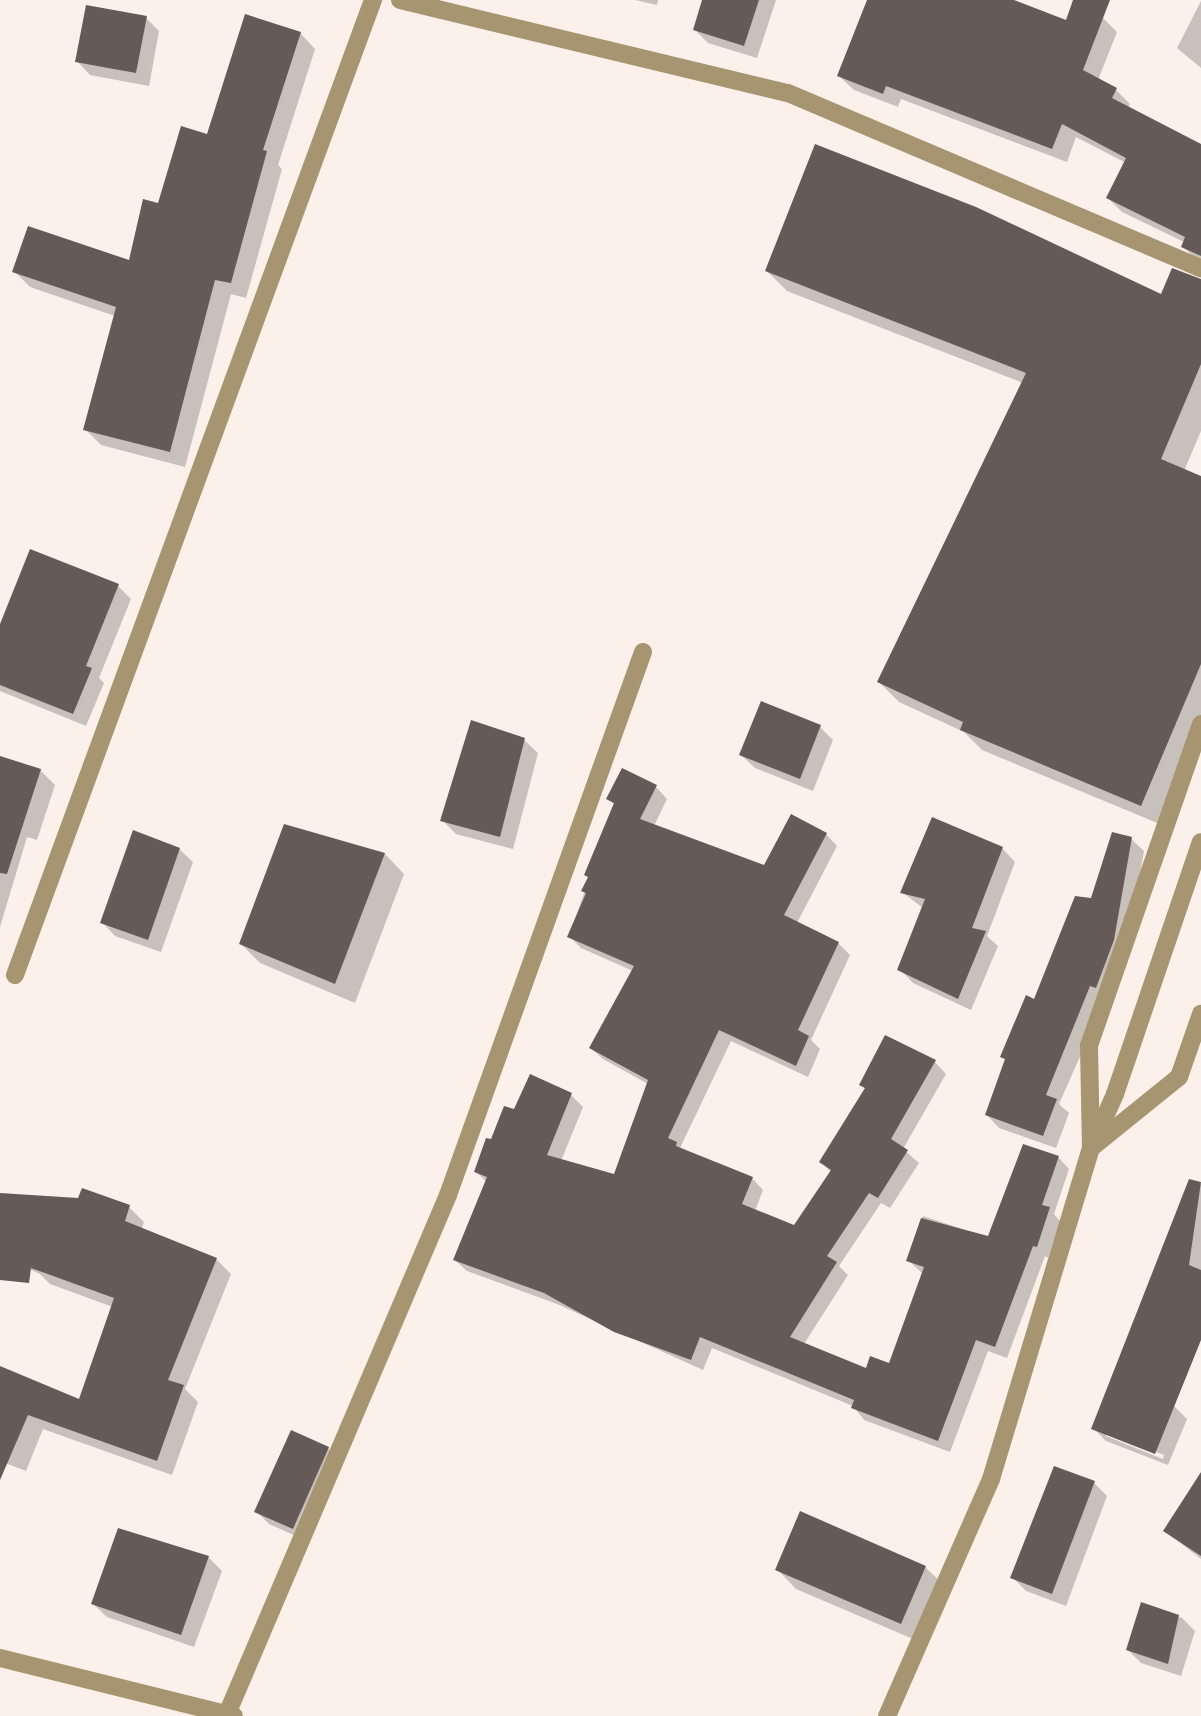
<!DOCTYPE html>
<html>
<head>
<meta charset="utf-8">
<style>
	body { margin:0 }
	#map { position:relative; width:1201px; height:1716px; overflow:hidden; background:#fbf1ea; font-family:Montserrat,sans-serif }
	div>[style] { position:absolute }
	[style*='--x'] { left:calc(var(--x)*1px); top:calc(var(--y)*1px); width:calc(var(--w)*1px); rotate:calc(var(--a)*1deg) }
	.shadow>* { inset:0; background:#0003 }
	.building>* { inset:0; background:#655a58 }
	.minor>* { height:18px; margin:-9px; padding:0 9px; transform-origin:9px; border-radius:9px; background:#a79572 }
	.tertiary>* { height:18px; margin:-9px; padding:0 9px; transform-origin:9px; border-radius:9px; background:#a79572 }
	span { translate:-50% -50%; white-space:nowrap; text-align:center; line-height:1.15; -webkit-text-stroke:7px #fff; paint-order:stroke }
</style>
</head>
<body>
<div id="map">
	<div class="shadow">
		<div style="clip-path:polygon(635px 0,658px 0,657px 5px)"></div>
		<div style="clip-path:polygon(704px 0,776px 0,757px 58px,708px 43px,695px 30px)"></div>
		<div style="clip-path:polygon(869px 0,1009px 0,1067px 22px,1103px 18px,1117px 32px,1098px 80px,1116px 90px,1130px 104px,1128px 108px,1201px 153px,1201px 263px,1183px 247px,1184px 242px,1122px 212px,1108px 198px,1126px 163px,1076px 137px,1067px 162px,901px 99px,898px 107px,854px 90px,839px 76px)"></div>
		<div style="clip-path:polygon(1201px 1px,1201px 68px,1177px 48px)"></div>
		<div style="clip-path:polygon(146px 18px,159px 31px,149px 86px,90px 75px,77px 61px)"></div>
		<div style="clip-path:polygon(300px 33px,315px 49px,278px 165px,282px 169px,246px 298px,231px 294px,185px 467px,101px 445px,85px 429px,115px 316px,30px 287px,14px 271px,131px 262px,159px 205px)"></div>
		<div style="clip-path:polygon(767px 271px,1162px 296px,1201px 279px,1201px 431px,1184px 471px,1201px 478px,1201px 738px,1162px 825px,982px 750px,964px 732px,899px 702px,879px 682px,1023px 383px,787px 291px)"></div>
		<div style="clip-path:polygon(118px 586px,131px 599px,99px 678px,104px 683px,86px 726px,0 691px,0 634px)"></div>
		<div style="clip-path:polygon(820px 727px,833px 740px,813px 791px,755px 768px,741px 755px)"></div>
		<div style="clip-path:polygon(524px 740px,538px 753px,513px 849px,456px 834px,442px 820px)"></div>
		<div style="clip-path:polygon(0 758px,40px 770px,55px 785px,37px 840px,27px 837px,0 927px)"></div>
		<div style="clip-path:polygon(656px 787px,667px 799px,654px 826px,765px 867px,826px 834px,837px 846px,797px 923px,838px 943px,850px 955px,811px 1040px,820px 1049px,808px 1077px,731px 1041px,680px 1148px,684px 1151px,752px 1178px,763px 1190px,755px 1211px,795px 1227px,831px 1172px,821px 1162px,866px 1090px,862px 1085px,935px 1062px,946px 1074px,903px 1149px,919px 1163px,890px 1208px,881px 1203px,839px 1266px,848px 1275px,804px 1344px,867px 1371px,891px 1365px,923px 1274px,908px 1260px,923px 1216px,989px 1238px,1058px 1157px,1069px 1169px,1054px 1214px,1060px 1221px,1048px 1258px,1045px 1256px,1007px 1358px,988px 1351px,950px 1452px,864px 1420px,853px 1406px,712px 1348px,703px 1370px,557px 1304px,467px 1271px,455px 1260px,487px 1182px,476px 1172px,514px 1112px,571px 1095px,583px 1107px,561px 1161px,615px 1176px,648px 1084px,603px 1059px,591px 1048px,633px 971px,581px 948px,569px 936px,615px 805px,608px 799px)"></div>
		<div style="clip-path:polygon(285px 826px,385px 854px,404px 874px,355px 1003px,260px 963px,241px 944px)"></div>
		<div style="clip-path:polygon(1131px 839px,1144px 851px,1126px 953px,1059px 1104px,1069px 1113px,1056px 1148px,999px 1128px,987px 1115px,1006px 1061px,1002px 1057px)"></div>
		<div style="clip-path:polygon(1002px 848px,1015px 862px,987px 936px,998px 946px,971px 1010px,913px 983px,900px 969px,923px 908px,902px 892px)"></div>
		<div style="clip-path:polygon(179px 849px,193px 862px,161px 952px,115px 936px,102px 922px)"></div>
		<div style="clip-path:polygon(evenodd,1190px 1181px,1201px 1184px,1201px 1301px,1174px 1406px,1187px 1419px,1168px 1465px,1106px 1441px,1093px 1428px,1190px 1181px,1106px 1432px,1164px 1455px,1163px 1459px,1106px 1436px,1106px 1432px)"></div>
		<div style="clip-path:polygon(129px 1207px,144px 1222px,141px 1230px,216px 1259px,231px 1274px,185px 1389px,198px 1402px,172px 1475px,43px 1429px,26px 1471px,0 1461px,0 1368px,80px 1401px,113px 1307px,50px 1284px,40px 1274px,1px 1256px,0 1208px)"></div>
		<div style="clip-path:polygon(328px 1448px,341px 1461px,307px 1541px,269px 1524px,256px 1511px)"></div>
		<div style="clip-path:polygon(1094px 1483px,1107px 1496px,1066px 1606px,1026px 1591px,1012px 1577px)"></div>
		<div style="clip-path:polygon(1201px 1507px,1201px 1559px,1165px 1531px)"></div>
		<div style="clip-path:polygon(119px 1530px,209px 1558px,222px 1571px,194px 1647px,107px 1617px,93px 1604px)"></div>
		<div style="clip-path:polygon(925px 1567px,945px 1586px,920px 1642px,796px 1589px,777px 1569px)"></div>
		<div style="clip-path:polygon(1142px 1605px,1182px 1618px,1195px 1631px,1181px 1676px,1141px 1663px,1128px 1650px)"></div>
	</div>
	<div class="building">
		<div style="clip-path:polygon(702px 0,759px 0,744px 46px,693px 30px)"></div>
		<div style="clip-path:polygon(867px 0,1014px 0,1066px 20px,1073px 0,1110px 0,1083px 70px,1117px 88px,1112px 98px,1201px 144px,1201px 256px,1181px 247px,1185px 237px,1106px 198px,1126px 158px,1062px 124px,1052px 149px,886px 86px,883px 94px,837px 76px)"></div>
		<div style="clip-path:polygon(86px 5px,147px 16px,136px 73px,75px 62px)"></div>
		<div style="clip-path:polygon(245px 14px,301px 32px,263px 150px,267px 151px,231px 283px,215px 280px,170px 452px,83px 430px,116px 307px,12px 272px,28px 226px,129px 260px,143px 199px,158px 203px,181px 126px,207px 134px)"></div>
		<div style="clip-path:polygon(815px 144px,976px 207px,1161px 294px,1172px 268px,1201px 279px,1201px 364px,1161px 459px,1201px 476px,1201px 664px,1141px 806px,960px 730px,963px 722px,877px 682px,1026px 373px,765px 271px)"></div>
		<div style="clip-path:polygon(30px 549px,119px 584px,86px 666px,92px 668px,73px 714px,0 685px,0 624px)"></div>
		<div style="clip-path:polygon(761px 701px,821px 725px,800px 779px,739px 755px)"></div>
		<div style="clip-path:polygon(471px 720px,525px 738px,500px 837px,440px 821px)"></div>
		<div style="clip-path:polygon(0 756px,41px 769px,7px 874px,0 873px)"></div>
		<div style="clip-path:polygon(622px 768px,657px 785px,640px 819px,764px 865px,791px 814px,827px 833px,784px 915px,839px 942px,798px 1030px,809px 1036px,796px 1066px,719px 1030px,668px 1138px,677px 1142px,676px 1146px,753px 1177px,742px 1204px,794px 1225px,831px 1170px,819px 1162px,865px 1088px,859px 1085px,885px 1035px,936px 1060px,891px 1139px,908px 1150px,878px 1198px,869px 1193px,827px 1256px,837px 1262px,790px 1337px,866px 1368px,870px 1356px,889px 1363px,924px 1267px,906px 1261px,921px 1218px,988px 1236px,1023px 1144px,1059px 1156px,1042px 1205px,1050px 1207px,1037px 1247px,1033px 1246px,995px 1347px,976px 1340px,938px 1441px,851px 1408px,854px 1400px,700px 1337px,691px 1360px,614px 1332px,544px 1293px,453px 1260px,487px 1177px,474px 1172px,486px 1138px,491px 1139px,504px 1106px,514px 1109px,530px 1074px,572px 1093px,547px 1155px,614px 1174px,648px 1080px,589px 1048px,634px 966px,567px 937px,586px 893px,581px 891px,588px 877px,584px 875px,614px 803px,606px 799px)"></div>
		<div style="clip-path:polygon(932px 817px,1003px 847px,972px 928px,986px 931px,958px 999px,897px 970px,925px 899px,900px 893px)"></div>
		<div style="clip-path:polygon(284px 824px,385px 853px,335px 984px,239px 944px)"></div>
		<div style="clip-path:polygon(133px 830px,180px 848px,148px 940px,100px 923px)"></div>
		<div style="clip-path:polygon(1112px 832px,1132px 837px,1114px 940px,1096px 988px,1090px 986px,1046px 1095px,1057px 1099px,1043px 1136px,985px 1115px,1005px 1059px,1000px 1057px,1026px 995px,1034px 999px,1075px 896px,1091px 898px)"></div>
		<div style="clip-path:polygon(1189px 1179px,1201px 1182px,1189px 1265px,1201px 1270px,1201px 1340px,1155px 1454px,1091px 1429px)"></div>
		<div style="clip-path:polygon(82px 1188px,130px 1205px,125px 1221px,217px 1258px,168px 1380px,184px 1385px,157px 1461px,28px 1415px,0 1480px,0 1366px,79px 1399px,114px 1298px,31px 1268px,29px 1283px,0 1280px,0 1193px,78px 1198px)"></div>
		<div style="clip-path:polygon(291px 1430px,329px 1447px,293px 1529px,254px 1512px)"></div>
		<div style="clip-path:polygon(1054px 1466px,1095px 1481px,1052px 1594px,1010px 1578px)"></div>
		<div style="clip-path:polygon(1201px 1472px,1201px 1556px,1163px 1531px)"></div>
		<div style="clip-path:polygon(800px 1511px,926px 1566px,901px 1624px,775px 1570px)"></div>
		<div style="clip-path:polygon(118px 1528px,209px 1556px,181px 1635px,91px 1604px)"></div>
		<div style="clip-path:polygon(1141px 1602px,1179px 1615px,1168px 1664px,1126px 1650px)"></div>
	</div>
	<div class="minor">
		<div style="--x:400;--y:0;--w:399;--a:13.5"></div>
		<div style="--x:788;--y:93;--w:449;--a:23"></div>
		<div style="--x:1201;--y:724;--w:341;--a:109.2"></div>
		<div style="--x:1089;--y:1046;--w:102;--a:88.9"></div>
		<div style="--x:1091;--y:1148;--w:113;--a:-38.9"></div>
		<div style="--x:1179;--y:1077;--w:67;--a:-70.8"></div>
		<div style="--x:15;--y:975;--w:1039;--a:-69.84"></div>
		<div style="--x:227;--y:1714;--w:564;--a:-66.93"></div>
		<div style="--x:448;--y:1195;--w:577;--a:-70.25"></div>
	</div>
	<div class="tertiary">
		<div style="--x:0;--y:1658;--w:241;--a:13.9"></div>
		<div style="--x:887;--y:1716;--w:259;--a:-66.3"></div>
		<div style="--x:991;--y:1479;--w:346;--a:-73.2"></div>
		<div style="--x:1091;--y:1148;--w:59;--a:-66"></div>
		<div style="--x:1115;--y:1094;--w:266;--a:-71.2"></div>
	</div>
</div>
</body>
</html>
